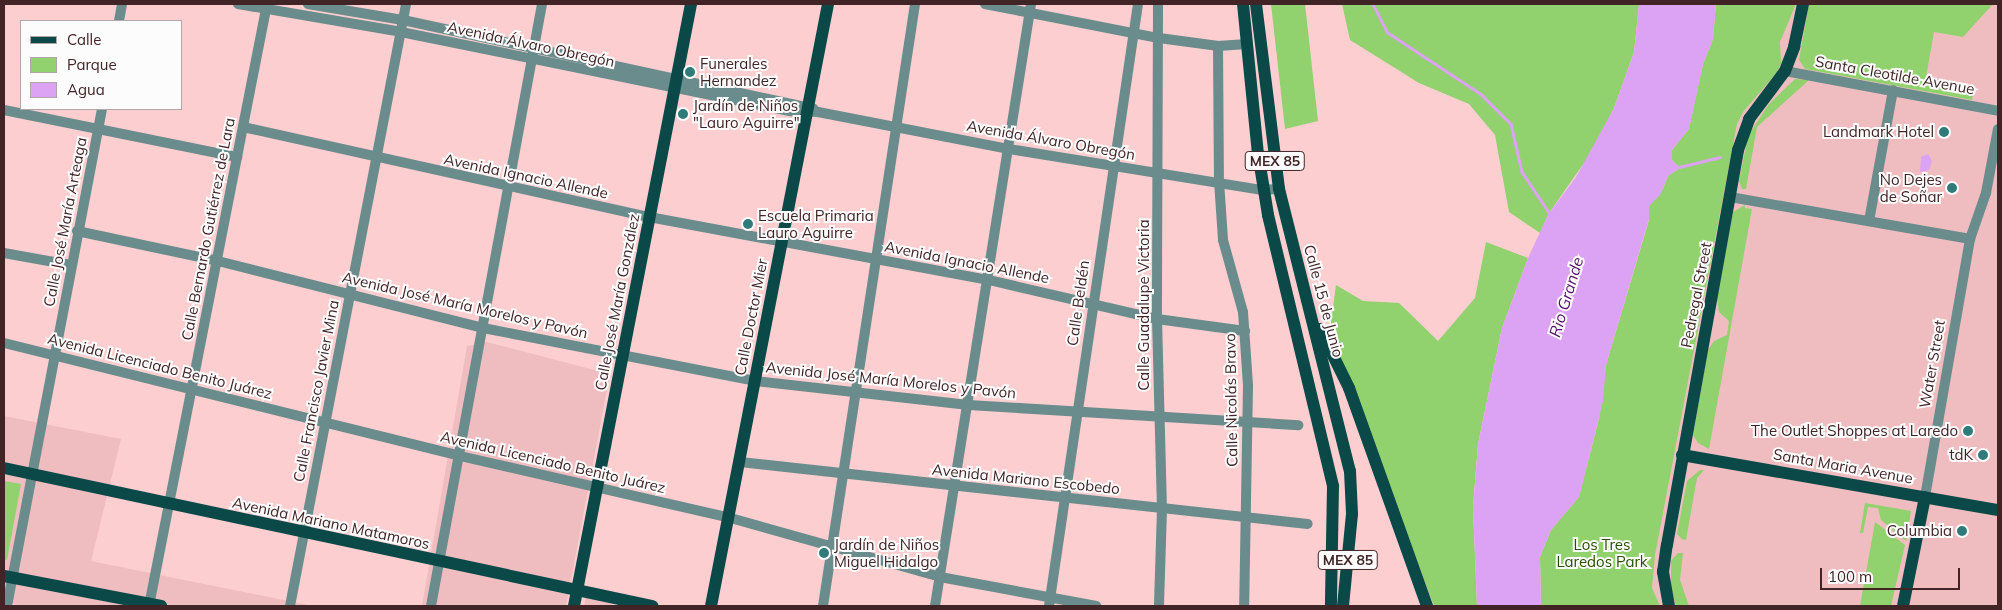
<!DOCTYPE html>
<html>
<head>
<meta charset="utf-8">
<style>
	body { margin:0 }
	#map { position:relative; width:2002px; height:610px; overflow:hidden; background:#fcced0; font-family:Mulish,sans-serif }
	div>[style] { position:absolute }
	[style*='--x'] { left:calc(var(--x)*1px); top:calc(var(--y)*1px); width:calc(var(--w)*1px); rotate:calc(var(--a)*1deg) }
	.built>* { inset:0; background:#efbdc0 }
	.green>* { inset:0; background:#91d16e }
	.water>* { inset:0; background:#dca3f4 }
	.stream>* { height:2.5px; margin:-1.25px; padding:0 1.25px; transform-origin:1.25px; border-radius:1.25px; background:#dca3f4 }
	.minor>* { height:10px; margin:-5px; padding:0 5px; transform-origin:5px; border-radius:5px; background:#6a8c8c }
	.major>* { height:12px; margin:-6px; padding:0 6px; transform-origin:6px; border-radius:6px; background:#0b4949 }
	.dots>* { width:14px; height:14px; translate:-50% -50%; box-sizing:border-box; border:2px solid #fcfcfc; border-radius:50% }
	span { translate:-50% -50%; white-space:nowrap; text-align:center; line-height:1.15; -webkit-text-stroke:4px #fcfcfc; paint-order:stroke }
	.shield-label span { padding:1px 4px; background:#fcfcfc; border:1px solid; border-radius:4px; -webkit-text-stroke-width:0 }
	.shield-label { font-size:14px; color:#402426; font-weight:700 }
	.street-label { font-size:15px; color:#402426 }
	.poi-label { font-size:15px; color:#402426 }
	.left { translate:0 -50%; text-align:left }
	.right { translate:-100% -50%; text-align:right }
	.park-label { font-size:15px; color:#265001 }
	.water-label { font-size:16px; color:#530e6b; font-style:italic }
	.frame { position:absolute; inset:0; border:5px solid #402426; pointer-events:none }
	.legend { position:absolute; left:20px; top:20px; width:162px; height:90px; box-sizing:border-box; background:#fcfcfc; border:1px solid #b1a6a6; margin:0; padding:6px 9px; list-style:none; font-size:15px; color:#402426 }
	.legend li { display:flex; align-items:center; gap:10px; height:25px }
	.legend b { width:25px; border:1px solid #b1a6a6 }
	.scale { position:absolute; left:1820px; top:568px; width:140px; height:22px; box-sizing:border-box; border:2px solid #402426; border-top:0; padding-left:6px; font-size:15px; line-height:18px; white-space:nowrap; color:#402426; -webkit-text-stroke:4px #fcfcfc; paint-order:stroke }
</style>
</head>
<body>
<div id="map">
	<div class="built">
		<div style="clip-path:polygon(1716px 4px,1998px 4px,1998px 606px,1541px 606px,1649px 220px,1713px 39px)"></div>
		<div style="clip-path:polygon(487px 342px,610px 374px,566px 606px,422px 606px,467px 346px)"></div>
		<div style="clip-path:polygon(4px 416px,121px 439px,91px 561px,313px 606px,23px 606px,4px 602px)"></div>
		<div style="clip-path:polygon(586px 596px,612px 602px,611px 606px,584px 606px)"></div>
	</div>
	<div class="green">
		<div style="clip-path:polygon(1271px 4px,1305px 4px,1318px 121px,1285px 129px)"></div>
		<div style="clip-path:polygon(1342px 4px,1639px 4px,1634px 52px,1614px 108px,1591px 153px,1549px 213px,1540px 233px,1509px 212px,1495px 135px,1469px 104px,1419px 83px,1350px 40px)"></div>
		<div style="clip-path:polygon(1716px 4px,1796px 4px,1780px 42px,1781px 63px,1777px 72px,1743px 112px,1737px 124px,1655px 555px,1652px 588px,1660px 606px,1541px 606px,1540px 557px,1551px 530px,1579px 497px,1599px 419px,1606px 365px,1649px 220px,1649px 206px,1663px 189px,1668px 176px,1680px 168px,1672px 160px,1672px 150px,1689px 129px,1703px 64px,1713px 39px)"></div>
		<div style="clip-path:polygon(1809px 4px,1993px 4px,1963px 37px,1934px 32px,1925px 83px,1973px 94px,1972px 100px,1805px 69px,1799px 60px)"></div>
		<div style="clip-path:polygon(1795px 79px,1809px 80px,1757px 127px,1746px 189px,1742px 189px,1739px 181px,1748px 136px,1769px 104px)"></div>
		<div style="clip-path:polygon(1745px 205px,1745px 208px,1752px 209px,1709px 449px,1698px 443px,1693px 435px,1708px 350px,1714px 341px,1727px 335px,1729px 321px,1719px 312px,1717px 298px,1733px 212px)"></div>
		<div style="clip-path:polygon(1486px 242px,1528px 258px,1502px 328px,1478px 444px,1473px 507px,1477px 606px,1434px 606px,1330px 330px,1336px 285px,1363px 301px,1399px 303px,1438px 341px,1475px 298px)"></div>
		<div style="clip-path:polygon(1700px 470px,1704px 470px,1697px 478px,1686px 540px,1682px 539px,1677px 534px,1687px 481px)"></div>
		<div style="clip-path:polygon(4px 481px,21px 484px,7px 560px,4px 559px)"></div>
		<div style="clip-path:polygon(1865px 503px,1911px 511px,1906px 541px,1881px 520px,1878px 508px,1868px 507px,1863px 533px,1860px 533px)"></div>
		<div style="clip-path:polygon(1875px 522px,1905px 545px,1891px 606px,1860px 606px)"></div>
		<div style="clip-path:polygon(1678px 553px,1683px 553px,1680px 580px,1689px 606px,1676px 606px,1671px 586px,1671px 561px)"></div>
	</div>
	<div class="water">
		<div style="clip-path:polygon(1639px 4px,1716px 4px,1713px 39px,1703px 64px,1689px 129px,1672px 150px,1672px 160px,1680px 168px,1668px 176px,1660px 195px,1649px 206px,1649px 219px,1606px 365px,1603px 401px,1579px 497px,1551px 530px,1540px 557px,1541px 606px,1477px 606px,1473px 507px,1478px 444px,1502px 328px,1528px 258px,1549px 213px,1576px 177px,1614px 108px,1634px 52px)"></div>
		<div style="clip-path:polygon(1928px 154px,1932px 161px,1929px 170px,1920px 172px,1921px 157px)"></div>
	</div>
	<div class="stream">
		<div style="--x:1373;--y:4;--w:31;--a:63"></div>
		<div style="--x:1387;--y:32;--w:113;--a:33.4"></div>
		<div style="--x:1481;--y:94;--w:42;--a:45"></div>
		<div style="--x:1511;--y:124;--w:49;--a:77.1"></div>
		<div style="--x:1522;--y:172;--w:50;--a:56.3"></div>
		<div style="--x:1679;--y:167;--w:42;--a:-13.7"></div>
	</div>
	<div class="minor">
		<div style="--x:238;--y:4;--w:165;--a:9.7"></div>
		<div style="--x:401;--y:32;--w:398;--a:11.5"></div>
		<div style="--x:791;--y:111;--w:27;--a:2"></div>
		<div style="--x:818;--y:112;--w:195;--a:11"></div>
		<div style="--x:1009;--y:149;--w:257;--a:9.2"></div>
		<div style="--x:1263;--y:190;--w:16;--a:-4"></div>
		<div style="--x:308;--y:4;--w:96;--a:9.6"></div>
		<div style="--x:403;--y:20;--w:420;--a:12.2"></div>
		<div style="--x:985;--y:4;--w:177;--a:11.1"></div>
		<div style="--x:1159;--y:38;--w:60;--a:7.7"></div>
		<div style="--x:1218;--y:46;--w:29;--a:-4"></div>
		<div style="--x:1158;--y:4;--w:315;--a:90.2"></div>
		<div style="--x:1157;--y:319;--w:190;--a:88.5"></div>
		<div style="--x:1162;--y:509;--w:97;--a:91.8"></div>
		<div style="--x:119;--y:21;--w:17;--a:-80"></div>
		<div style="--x:1218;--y:46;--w:135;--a:89.6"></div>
		<div style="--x:1219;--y:181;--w:59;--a:86.1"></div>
		<div style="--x:1223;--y:240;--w:75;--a:74.5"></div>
		<div style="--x:1243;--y:312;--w:74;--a:86.1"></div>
		<div style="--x:1248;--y:386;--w:220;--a:91"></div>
		<div style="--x:1785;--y:71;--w:217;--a:10.6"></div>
		<div style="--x:4;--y:110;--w:238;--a:11.4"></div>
		<div style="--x:243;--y:127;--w:416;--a:12.5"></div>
		<div style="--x:649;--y:217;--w:346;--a:10.5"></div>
		<div style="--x:989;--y:280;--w:172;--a:13.1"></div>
		<div style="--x:1157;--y:319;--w:89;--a:7.8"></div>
		<div style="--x:1730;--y:197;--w:244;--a:9.9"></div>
		<div style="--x:1869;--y:221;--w:133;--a:-79.6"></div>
		<div style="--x:77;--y:231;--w:144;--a:12"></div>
		<div style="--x:218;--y:261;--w:273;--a:14.2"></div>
		<div style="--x:483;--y:328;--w:277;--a:11"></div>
		<div style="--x:755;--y:381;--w:215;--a:6.4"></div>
		<div style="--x:969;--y:405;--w:330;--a:3.5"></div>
		<div style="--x:4;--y:253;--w:68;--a:10.2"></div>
		<div style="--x:4;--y:343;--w:470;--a:13.9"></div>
		<div style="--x:460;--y:456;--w:274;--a:12.9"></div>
		<div style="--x:727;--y:517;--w:221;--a:15.7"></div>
		<div style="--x:940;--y:577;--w:159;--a:10.5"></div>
		<div style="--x:740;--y:462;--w:571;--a:6.23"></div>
		<div style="--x:1925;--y:497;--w:262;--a:-80.1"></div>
		<div style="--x:1970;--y:239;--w:49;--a:-70.8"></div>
		<div style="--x:1986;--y:193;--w:65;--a:-79.4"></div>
		<div style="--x:7;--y:606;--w:506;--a:-79.18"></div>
		<div style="--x:149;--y:606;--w:613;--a:-78.91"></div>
		<div style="--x:290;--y:606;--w:613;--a:-79.09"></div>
		<div style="--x:431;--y:606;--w:612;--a:-79.55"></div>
		<div style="--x:823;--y:606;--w:609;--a:-81.31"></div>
		<div style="--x:935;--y:606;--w:610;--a:-80.94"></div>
		<div style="--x:1049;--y:606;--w:609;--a:-81.59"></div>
	</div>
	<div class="major">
		<div style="--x:1243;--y:4;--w:150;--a:84.3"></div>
		<div style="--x:1258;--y:153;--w:63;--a:80.8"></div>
		<div style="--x:1268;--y:215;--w:279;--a:76.5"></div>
		<div style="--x:1333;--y:486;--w:120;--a:91"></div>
		<div style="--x:1256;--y:4;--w:186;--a:82.9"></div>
		<div style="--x:1279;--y:189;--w:291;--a:75.9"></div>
		<div style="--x:1350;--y:471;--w:43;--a:87.3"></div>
		<div style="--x:1352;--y:514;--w:92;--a:95.6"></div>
		<div style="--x:1320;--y:329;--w:66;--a:63.8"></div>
		<div style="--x:1349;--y:388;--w:232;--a:70.3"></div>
		<div style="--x:1682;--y:455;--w:321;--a:9.9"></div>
		<div style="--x:4;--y:468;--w:663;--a:12.02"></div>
		<div style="--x:4;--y:576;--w:160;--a:10.8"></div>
		<div style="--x:574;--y:606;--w:613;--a:-79"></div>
		<div style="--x:711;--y:606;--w:613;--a:-79"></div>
		<div style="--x:1669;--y:606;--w:35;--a:-100"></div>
		<div style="--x:1663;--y:572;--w:27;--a:-82"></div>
		<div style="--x:1667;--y:545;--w:401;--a:-79.8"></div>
		<div style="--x:1738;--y:150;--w:33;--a:-70"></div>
		<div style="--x:1749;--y:119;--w:60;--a:-53.1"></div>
		<div style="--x:1785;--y:71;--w:26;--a:-69"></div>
		<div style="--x:1794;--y:47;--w:44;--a:-78.2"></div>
		<div style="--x:1903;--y:606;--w:111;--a:-78.6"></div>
	</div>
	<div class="dots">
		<div style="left:690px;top:72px;background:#307a7a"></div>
		<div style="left:683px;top:114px;background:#307a7a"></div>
		<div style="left:1944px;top:132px;background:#307a7a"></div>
		<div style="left:1952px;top:188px;background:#307a7a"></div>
		<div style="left:748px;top:224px;background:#307a7a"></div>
		<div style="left:1968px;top:431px;background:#307a7a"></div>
		<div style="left:1983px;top:455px;background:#307a7a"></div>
		<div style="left:1962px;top:531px;background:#307a7a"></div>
		<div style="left:824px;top:553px;background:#307a7a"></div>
	</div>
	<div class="shield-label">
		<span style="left:1275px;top:161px">MEX 85</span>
		<span style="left:1348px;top:560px">MEX 85</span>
	</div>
	<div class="street-label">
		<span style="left:531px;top:44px;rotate:12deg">Avenida Álvaro Obregón</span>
		<span style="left:1895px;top:75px;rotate:10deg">Santa Cleotilde Avenue</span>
		<span style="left:1051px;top:140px;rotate:10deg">Avenida Álvaro Obregón</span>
		<span style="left:526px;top:176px;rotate:12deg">Avenida Ignacio Allende</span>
		<span style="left:65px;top:222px;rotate:-79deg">Calle José María Arteaga</span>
		<span style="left:208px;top:229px;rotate:-79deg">Calle Bernardo Gutiérrez de Lara</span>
		<span style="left:967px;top:262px;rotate:11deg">Avenida Ignacio Allende</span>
		<span style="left:1696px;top:295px;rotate:-79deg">Pedregal Street</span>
		<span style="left:1324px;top:301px;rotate:75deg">Calle 15 de Junio</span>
		<span style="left:617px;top:302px;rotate:-79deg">Calle José María González</span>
		<span style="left:1078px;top:303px;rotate:-82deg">Calle Beldén</span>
		<span style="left:465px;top:305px;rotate:13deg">Avenida José María Morelos y Pavón</span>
		<span style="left:1144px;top:305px;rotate:-90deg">Calle Guadalupe Victoria</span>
		<span style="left:751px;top:317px;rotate:-79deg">Calle Doctor Mier</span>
		<span style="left:1932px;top:364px;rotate:-80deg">Water Street</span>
		<span style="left:160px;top:366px;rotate:14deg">Avenida Licenciado Benito Juárez</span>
		<span style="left:891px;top:380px;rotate:6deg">Avenida José María Morelos y Pavón</span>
		<span style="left:316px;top:391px;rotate:-79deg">Calle Francisco Javier Mina</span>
		<span style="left:1231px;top:400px;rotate:-91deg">Calle Nicolás Bravo</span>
		<span style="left:553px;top:462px;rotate:13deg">Avenida Licenciado Benito Juárez</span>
		<span style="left:1843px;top:466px;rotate:10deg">Santa Maria Avenue</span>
		<span style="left:1026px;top:479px;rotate:6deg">Avenida Mariano Escobedo</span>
		<span style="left:331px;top:523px;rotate:12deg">Avenida Mariano Matamoros</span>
	</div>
	<div class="poi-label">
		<span class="left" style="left:700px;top:72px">Funerales<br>Hernandez</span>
		<span class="left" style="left:693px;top:114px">Jardín de Niños<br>"Lauro Aguirre"</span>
		<span class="right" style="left:1934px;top:132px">Landmark Hotel</span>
		<span class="right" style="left:1942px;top:188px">No Dejes<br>de Soñar</span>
		<span class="left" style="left:758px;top:224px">Escuela Primaria<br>Lauro Aguirre</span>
		<span class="right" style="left:1958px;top:431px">The Outlet Shoppes at Laredo</span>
		<span class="right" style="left:1973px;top:455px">tdK</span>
		<span class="right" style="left:1952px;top:531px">Columbia</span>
		<span class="left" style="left:834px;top:553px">Jardín de Niños<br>Miguel Hidalgo</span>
	</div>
	<div class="park-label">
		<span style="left:1602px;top:553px">Los Tres<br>Laredos Park</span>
	</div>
	<div class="water-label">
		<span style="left:1566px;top:297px;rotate:-73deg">Rio Grande</span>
	</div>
	<div class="frame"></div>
	<ul class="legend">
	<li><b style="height:6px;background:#0b4949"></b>Calle</li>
	<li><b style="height:14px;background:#91d16e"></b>Parque</li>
	<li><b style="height:14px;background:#dca3f4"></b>Agua</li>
	</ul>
	<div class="scale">100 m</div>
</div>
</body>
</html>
